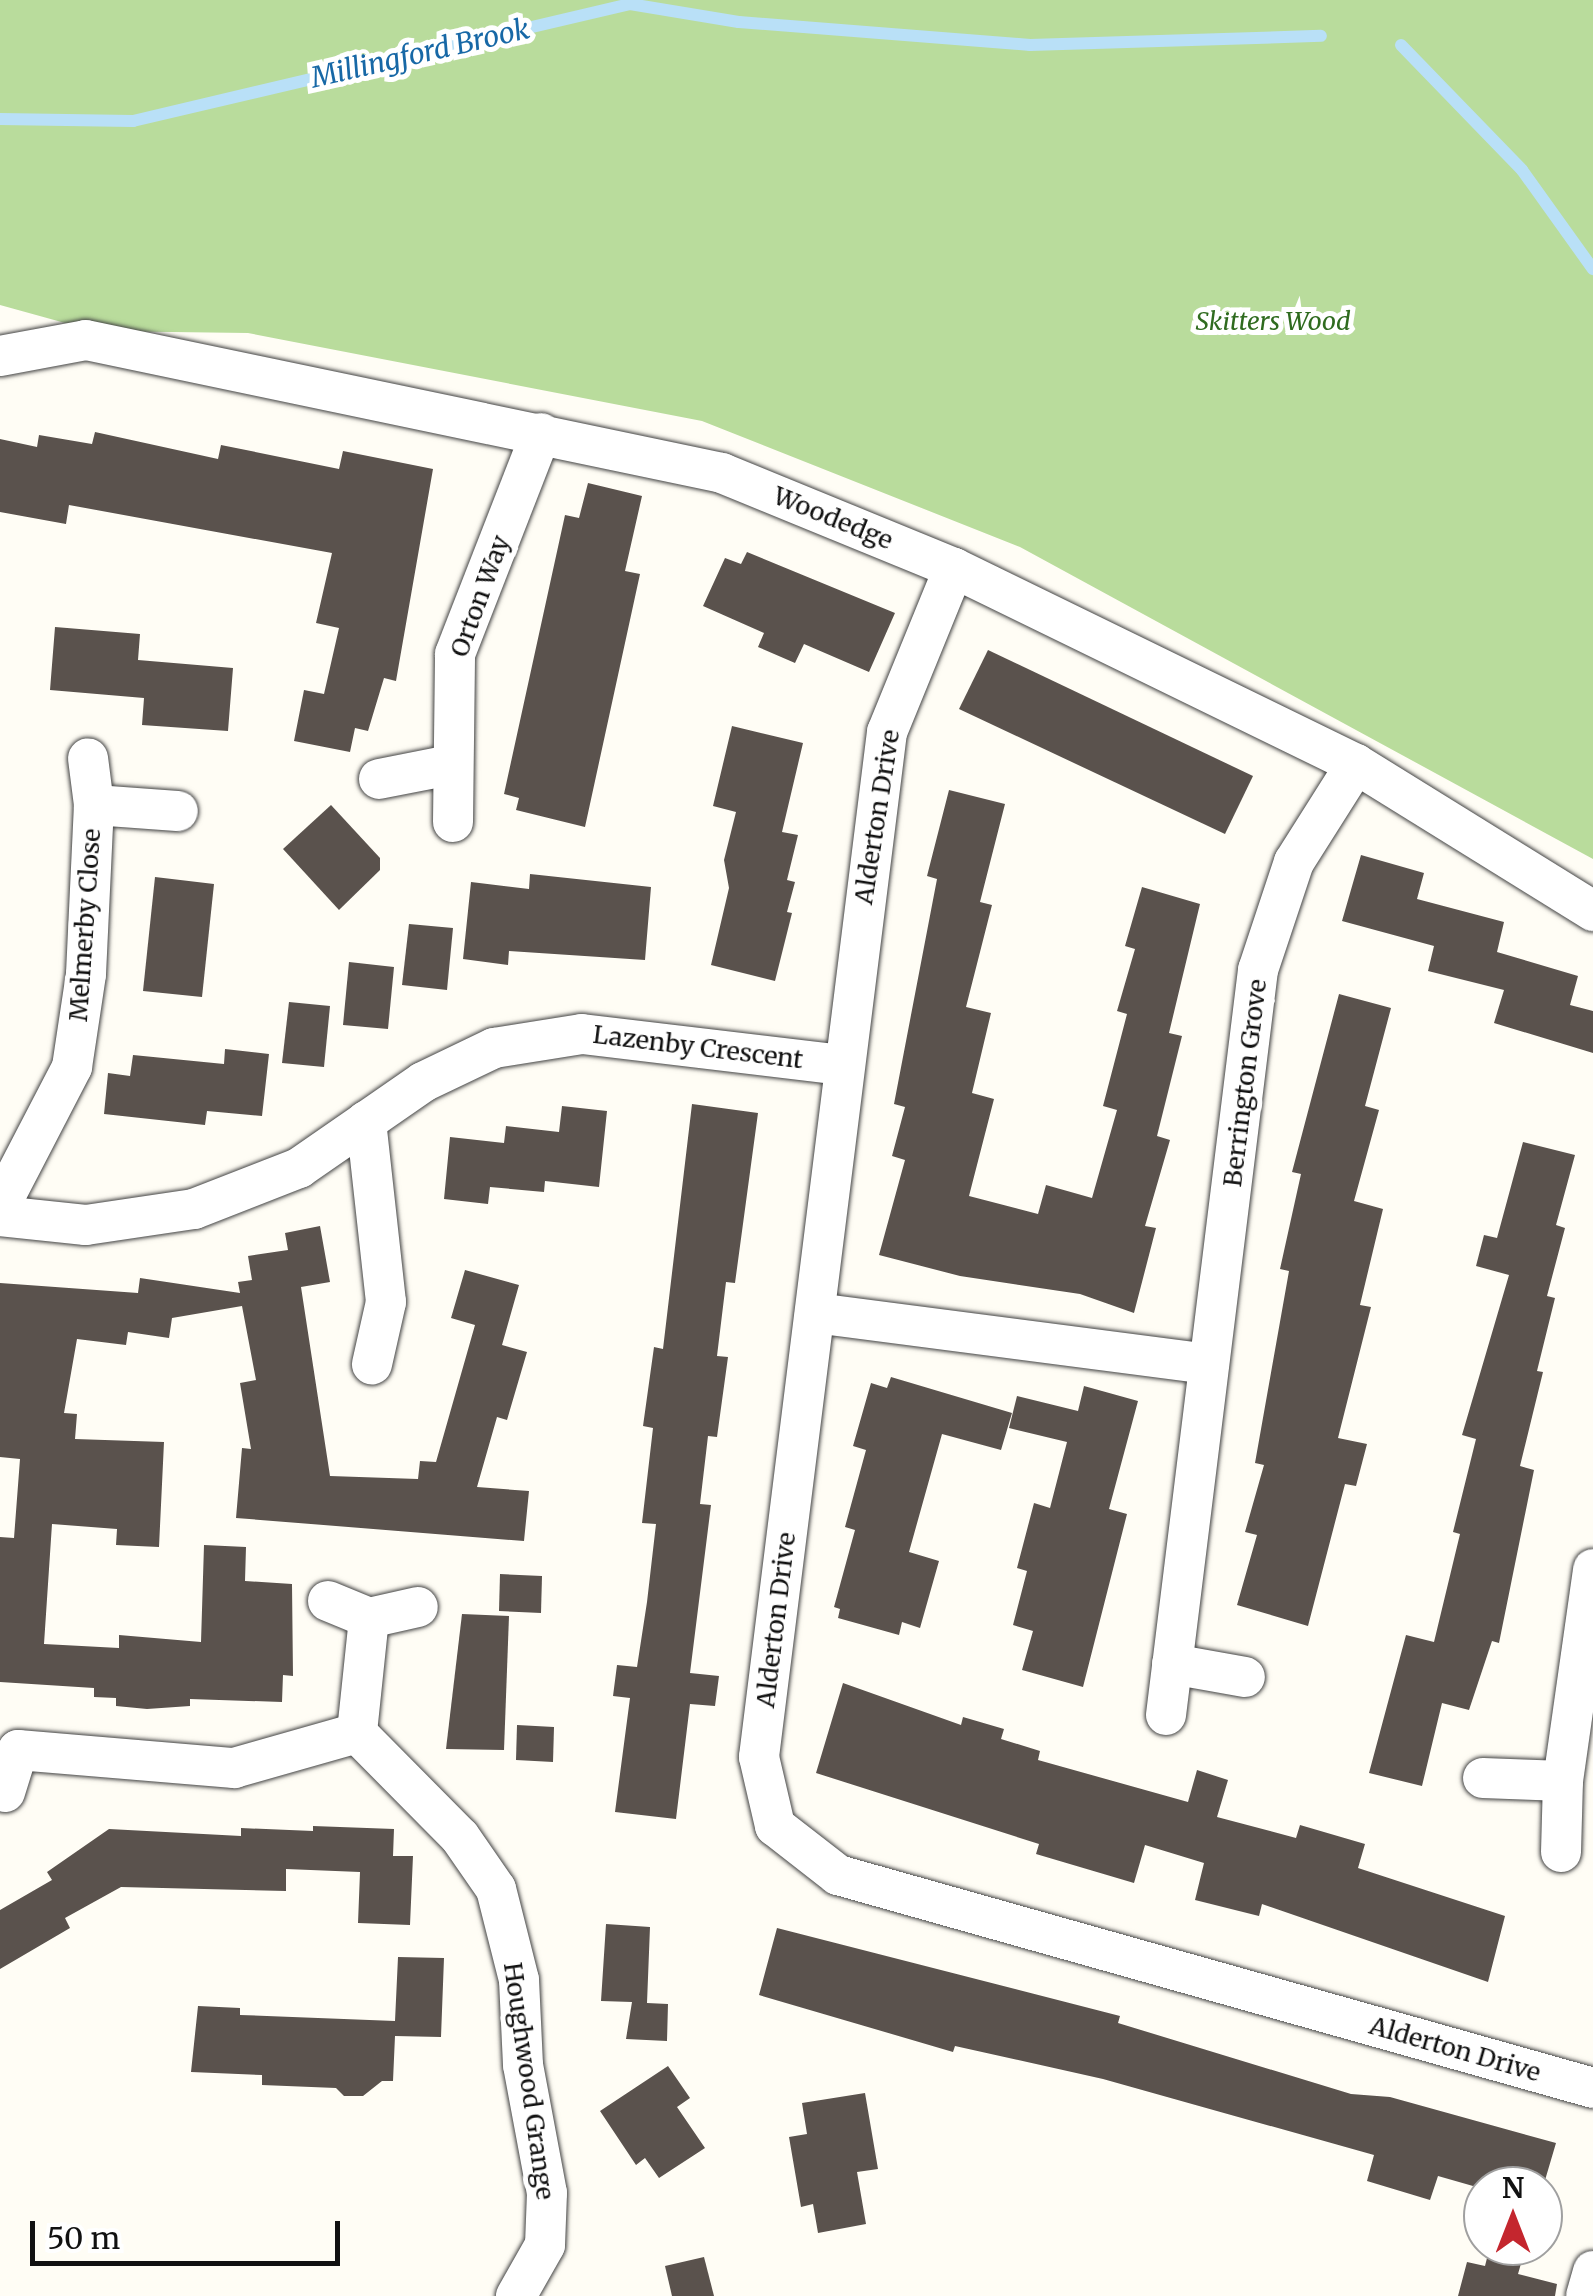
<!DOCTYPE html>
<html>
<head>
<meta charset="utf-8">
<style>
	body { margin:0 }
	#map { position:relative; width:1593px; height:2296px; overflow:hidden; background:#fffdf5; font-family:Merriweather,serif }
	div>[style] { position:absolute }
	[style*='--x'] { left:calc(var(--x)*1px); top:calc(var(--y)*1px); width:calc(var(--w)*1px); rotate:calc(var(--a)*1deg) }
	.forest>* { inset:0; background:#b9dc9c }
	.stream>* { height:12px; margin:-6px; padding:0 6px; transform-origin:6px; border-radius:6px; background:#b9e0f7 }
	.building>* { inset:0; background:#5a524d }
	.roads { filter:drop-shadow(0 0 2px #444) drop-shadow(0 0 2px #444) }
	.minor>* { height:40px; margin:-20px; padding:0 20px; transform-origin:20px; border-radius:20px; background:#fff }
	span { translate:-50% -50%; white-space:nowrap; text-align:center; line-height:1.15; -webkit-text-stroke:10px #fff; paint-order:stroke }
	.park-label { font-size:25px; color:#2f6b1f; font-style:italic }
	.street-label { font-size:25px; color:#111 }
	.water-label { font-size:28px; color:#1768a6; font-style:italic }
	.north { position:absolute; left:1463px; top:2166px; width:100px; height:100px; box-sizing:border-box; background:#fff; border:2px solid #a0a0a0; border-radius:50%; rotate:0deg; font-size:28px; font-weight:700; line-height:40px; text-align:center; color:#111 }
	.north::after { content:''; display:block; margin:auto; width:35px; height:45px; background:#c4262e; clip-path:polygon(50% 0,100% 100%,50% 72%,0 100%) }
	.scale { position:absolute; left:30px; top:2221px; width:310px; height:45px; box-sizing:border-box; border:5px solid #111; border-top:0; padding-left:12px; font-size:30px; line-height:35px; white-space:nowrap; color:#111; -webkit-text-stroke:8px #fff; paint-order:stroke }
</style>
</head>
<body>
<div id="map">
	<div class="forest">
		<div style="clip-path:polygon(0 0,1593px 0,1593px 859px,1020px 547px,702px 421px,248px 333px,94px 331px,0 305px)"></div>
	</div>
	<div class="stream">
		<div style="--x:1401;--y:45;--w:174;--a:45.9"></div>
		<div style="--x:1522;--y:170;--w:122;--a:54.4"></div>
		<div style="--x:0;--y:119;--w:133;--a:0.9"></div>
		<div style="--x:133;--y:121;--w:511;--a:-13.25"></div>
		<div style="--x:630;--y:4;--w:110;--a:9.4"></div>
		<div style="--x:739;--y:22;--w:292;--a:4.5"></div>
		<div style="--x:1030;--y:45;--w:291;--a:-1.8"></div>
	</div>
	<div class="building">
		<div style="clip-path:polygon(95px 432px,218px 459px,221px 445px,339px 469px,343px 451px,433px 469px,396px 681px,384px 678px,368px 731px,355px 728px,350px 752px,294px 741px,304px 690px,324px 694px,339px 628px,316px 623px,332px 553px,69px 505px,66px 524px,0 512px,0 439px,37px 447px,39px 435px,92px 444px)"></div>
		<div style="clip-path:polygon(588px 483px,642px 496px,625px 571px,640px 574px,585px 827px,516px 810px,519px 798px,504px 794px,565px 515px,579px 518px)"></div>
		<div style="clip-path:polygon(747px 552px,895px 613px,869px 672px,804px 644px,795px 663px,758px 647px,764px 633px,703px 606px,725px 558px,741px 564px)"></div>
		<div style="clip-path:polygon(55px 627px,140px 634px,138px 660px,233px 668px,228px 731px,142px 725px,144px 698px,50px 690px)"></div>
		<div style="clip-path:polygon(988px 650px,1253px 776px,1225px 834px,959px 709px)"></div>
		<div style="clip-path:polygon(732px 726px,803px 743px,782px 832px,798px 835px,787px 880px,795px 882px,787px 912px,792px 913px,775px 981px,711px 965px,729px 888px,724px 860px,736px 812px,713px 806px)"></div>
		<div style="clip-path:polygon(949px 790px,1005px 804px,980px 902px,992px 905px,966px 1007px,991px 1013px,972px 1093px,994px 1099px,969px 1196px,1038px 1214px,1046px 1185px,1092px 1198px,1117px 1110px,1103px 1106px,1127px 1014px,1117px 1011px,1135px 949px,1125px 946px,1142px 887px,1200px 904px,1169px 1033px,1182px 1036px,1157px 1136px,1170px 1140px,1145px 1226px,1156px 1228px,1134px 1313px,1080px 1294px,960px 1276px,879px 1255px,905px 1160px,892px 1156px,905px 1107px,894px 1104px,937px 879px,927px 876px)"></div>
		<div style="clip-path:polygon(331px 805px,380px 858px,380px 870px,339px 910px,283px 849px)"></div>
		<div style="clip-path:polygon(1361px 855px,1424px 873px,1417px 899px,1504px 922px,1497px 952px,1578px 976px,1570px 1005px,1593px 1011px,1593px 1053px,1494px 1023px,1504px 990px,1428px 971px,1434px 946px,1342px 921px)"></div>
		<div style="clip-path:polygon(530px 874px,651px 887px,645px 960px,509px 951px,508px 965px,463px 959px,471px 882px,529px 889px)"></div>
		<div style="clip-path:polygon(155px 877px,214px 884px,202px 997px,143px 991px)"></div>
		<div style="clip-path:polygon(409px 924px,453px 928px,447px 990px,402px 985px)"></div>
		<div style="clip-path:polygon(349px 962px,394px 967px,388px 1029px,343px 1025px)"></div>
		<div style="clip-path:polygon(1339px 994px,1391px 1008px,1365px 1106px,1379px 1110px,1354px 1201px,1383px 1209px,1360px 1305px,1371px 1307px,1338px 1438px,1367px 1444px,1356px 1486px,1345px 1484px,1308px 1626px,1237px 1605px,1257px 1535px,1245px 1532px,1264px 1465px,1255px 1463px,1289px 1271px,1280px 1269px,1301px 1174px,1292px 1172px)"></div>
		<div style="clip-path:polygon(289px 1002px,330px 1006px,324px 1067px,282px 1063px)"></div>
		<div style="clip-path:polygon(225px 1049px,269px 1054px,262px 1116px,207px 1111px,205px 1125px,104px 1114px,108px 1073px,130px 1076px,133px 1055px,224px 1064px)"></div>
		<div style="clip-path:polygon(692px 1104px,758px 1113px,735px 1283px,726px 1282px,717px 1356px,728px 1357px,717px 1437px,708px 1436px,700px 1504px,711px 1505px,690px 1673px,719px 1676px,715px 1706px,690px 1704px,676px 1819px,615px 1812px,630px 1698px,613px 1696px,617px 1665px,637px 1667px,647px 1602px,656px 1524px,642px 1523px,653px 1428px,643px 1426px,654px 1347px,663px 1349px)"></div>
		<div style="clip-path:polygon(562px 1106px,607px 1111px,599px 1187px,545px 1181px,544px 1192px,490px 1187px,488px 1204px,444px 1199px,450px 1137px,504px 1143px,506px 1126px,559px 1132px)"></div>
		<div style="clip-path:polygon(1523px 1142px,1575px 1155px,1556px 1225px,1565px 1228px,1547px 1296px,1555px 1298px,1537px 1371px,1543px 1372px,1520px 1466px,1534px 1470px,1499px 1643px,1492px 1641px,1469px 1710px,1442px 1703px,1422px 1786px,1369px 1773px,1406px 1635px,1434px 1642px,1460px 1534px,1453px 1532px,1476px 1439px,1462px 1435px,1509px 1275px,1476px 1266px,1484px 1235px,1497px 1238px)"></div>
		<div style="clip-path:polygon(320px 1226px,330px 1282px,301px 1287px,330px 1476px,418px 1479px,420px 1461px,436px 1462px,475px 1325px,451px 1318px,465px 1270px,519px 1285px,502px 1345px,527px 1352px,507px 1420px,497px 1417px,477px 1487px,529px 1491px,524px 1541px,236px 1518px,242px 1448px,251px 1449px,240px 1383px,256px 1380px,242px 1306px,172px 1318px,169px 1338px,128px 1332px,126px 1345px,77px 1339px,64px 1413px,77px 1414px,75px 1439px,164px 1442px,159px 1547px,116px 1545px,117px 1529px,52px 1524px,44px 1644px,119px 1648px,119px 1635px,201px 1642px,204px 1545px,246px 1547px,245px 1581px,292px 1584px,293px 1676px,283px 1675px,282px 1702px,190px 1699px,190px 1706px,147px 1709px,116px 1706px,116px 1698px,94px 1697px,94px 1688px,0 1682px,0 1537px,14px 1538px,20px 1459px,0 1457px,0 1283px,138px 1293px,140px 1278px,240px 1293px,238px 1282px,252px 1280px,248px 1256px,288px 1250px,285px 1233px)"></div>
		<div style="clip-path:polygon(891px 1377px,1012px 1413px,1001px 1450px,942px 1434px,909px 1552px,939px 1561px,920px 1628px,902px 1622px,899px 1635px,838px 1618px,840px 1609px,834px 1607px,855px 1530px,845px 1527px,866px 1450px,853px 1446px,871px 1383px,887px 1388px)"></div>
		<div style="clip-path:polygon(1084px 1386px,1138px 1401px,1109px 1509px,1127px 1514px,1083px 1687px,1022px 1670px,1033px 1631px,1013px 1625px,1027px 1571px,1017px 1568px,1034px 1503px,1050px 1508px,1067px 1442px,1009px 1428px,1017px 1396px,1078px 1411px)"></div>
		<div style="clip-path:polygon(500px 1574px,542px 1576px,541px 1613px,499px 1611px)"></div>
		<div style="clip-path:polygon(462px 1614px,509px 1616px,504px 1750px,446px 1749px)"></div>
		<div style="clip-path:polygon(843px 1683px,961px 1725px,963px 1717px,1004px 1729px,1001px 1739px,1040px 1751px,1038px 1760px,1188px 1802px,1197px 1770px,1228px 1780px,1217px 1817px,1296px 1838px,1300px 1825px,1365px 1844px,1358px 1868px,1505px 1916px,1488px 1982px,1262px 1904px,1259px 1916px,1195px 1900px,1204px 1863px,1145px 1845px,1134px 1883px,1036px 1854px,1039px 1844px,816px 1773px)"></div>
		<div style="clip-path:polygon(517px 1725px,554px 1727px,553px 1762px,516px 1760px)"></div>
		<div style="clip-path:polygon(313px 1826px,394px 1829px,393px 1856px,413px 1856px,410px 1925px,358px 1923px,360px 1872px,286px 1869px,286px 1891px,121px 1887px,65px 1918px,70px 1928px,0 1969px,0 1910px,52px 1880px,47px 1872px,109px 1829px,241px 1836px,241px 1828px,313px 1831px)"></div>
		<div style="clip-path:polygon(606px 1924px,650px 1927px,647px 2003px,668px 2004px,667px 2041px,626px 2039px,632px 2002px,601px 2001px)"></div>
		<div style="clip-path:polygon(777px 1928px,1120px 2016px,1118px 2023px,1351px 2094px,1390px 2097px,1556px 2143px,1543px 2187px,1473px 2186px,1438px 2176px,1430px 2200px,1367px 2181px,1374px 2155px,1103px 2079px,955px 2046px,953px 2052px,759px 1995px)"></div>
		<div style="clip-path:polygon(398px 1957px,444px 1958px,441px 2037px,395px 2036px,393px 2081px,382px 2081px,363px 2096px,344px 2096px,336px 2088px,262px 2085px,262px 2075px,191px 2072px,198px 2006px,240px 2008px,240px 2015px,395px 2021px)"></div>
		<div style="clip-path:polygon(668px 2066px,690px 2098px,677px 2107px,705px 2148px,659px 2178px,645px 2158px,636px 2165px,600px 2111px)"></div>
		<div style="clip-path:polygon(865px 2093px,878px 2169px,857px 2172px,866px 2224px,818px 2233px,813px 2204px,801px 2207px,789px 2137px,807px 2134px,802px 2103px)"></div>
		<div style="clip-path:polygon(1490px 2246px,1526px 2246px,1518px 2274px,1557px 2284px,1555px 2296px,1458px 2296px,1467px 2262px,1485px 2266px)"></div>
		<div style="clip-path:polygon(704px 2257px,714px 2296px,672px 2296px,665px 2266px)"></div>
	</div>
	<div class="roads">
		<div class="minor">
			<div style="--x:0;--y:356;--w:87;--a:-10.5"></div>
			<div style="--x:86;--y:340;--w:650;--a:11.81"></div>
			<div style="--x:722;--y:473;--w:251;--a:22.3"></div>
			<div style="--x:954;--y:568;--w:447;--a:26"></div>
			<div style="--x:1356;--y:764;--w:279;--a:31.8"></div>
			<div style="--x:954;--y:568;--w:177;--a:112.2"></div>
			<div style="--x:887;--y:732;--w:1033;--a:97.12"></div>
			<div style="--x:759;--y:1757;--w:71;--a:76.9"></div>
			<div style="--x:775;--y:1826;--w:80;--a:37.9"></div>
			<div style="--x:838;--y:1875;--w:784;--a:15.75"></div>
			<div style="--x:379;--y:779;--w:72;--a:-11.2"></div>
			<div style="--x:94;--y:805;--w:84;--a:4.1"></div>
			<div style="--x:453;--y:822;--w:168;--a:-89.3"></div>
			<div style="--x:455;--y:654;--w:237;--a:-68.7"></div>
			<div style="--x:366;--y:1121;--w:182;--a:83.7"></div>
			<div style="--x:386;--y:1302;--w:64;--a:102.7"></div>
			<div style="--x:0;--y:1206;--w:157;--a:-62.6"></div>
			<div style="--x:72;--y:1067;--w:94;--a:-81.4"></div>
			<div style="--x:86;--y:974;--w:169;--a:-87.3"></div>
			<div style="--x:94;--y:805;--w:47;--a:-97.3"></div>
			<div style="--x:0;--y:1216;--w:86;--a:6"></div>
			<div style="--x:86;--y:1225;--w:109;--a:-8.4"></div>
			<div style="--x:194;--y:1209;--w:113;--a:-21.3"></div>
			<div style="--x:299;--y:1168;--w:151;--a:-34.7"></div>
			<div style="--x:423;--y:1082;--w:79;--a:-25.6"></div>
			<div style="--x:494;--y:1048;--w:89;--a:-9"></div>
			<div style="--x:582;--y:1034;--w:261;--a:6.8"></div>
			<div style="--x:815;--y:1313;--w:397;--a:7.4"></div>
			<div style="--x:328;--y:1601;--w:44;--a:22.5"></div>
			<div style="--x:369;--y:1618;--w:50;--a:-12.7"></div>
			<div style="--x:369;--y:1618;--w:116;--a:96"></div>
			<div style="--x:357;--y:1733;--w:146;--a:45.3"></div>
			<div style="--x:460;--y:1837;--w:63;--a:55.3"></div>
			<div style="--x:496;--y:1889;--w:94;--a:75.8"></div>
			<div style="--x:519;--y:1980;--w:85;--a:87.3"></div>
			<div style="--x:523;--y:2065;--w:130;--a:79.4"></div>
			<div style="--x:547;--y:2193;--w:52;--a:92.2"></div>
			<div style="--x:545;--y:2245;--w:59;--a:119.6"></div>
			<div style="--x:1172;--y:1664;--w:74;--a:10.1"></div>
			<div style="--x:1166;--y:1715;--w:751;--a:-82.96"></div>
			<div style="--x:1258;--y:970;--w:114;--a:-71.6"></div>
			<div style="--x:1294;--y:862;--w:116;--a:-57.7"></div>
			<div style="--x:1483;--y:1778;--w:80;--a:2.1"></div>
			<div style="--x:5;--y:1792;--w:44;--a:-72.8"></div>
			<div style="--x:18;--y:1750;--w:217;--a:4.8"></div>
			<div style="--x:234;--y:1768;--w:128;--a:-15.9"></div>
			<div style="--x:1561;--y:1852;--w:71;--a:-88.4"></div>
			<div style="--x:1563;--y:1781;--w:214;--a:-81.9"></div>
			<div style="--x:1586;--y:2296;--w:26;--a:-74"></div>
		</div>
	</div>
	<div class="park-label">
		<span style="left:1273px;top:321px">Skitters Wood</span>
	</div>
	<div class="street-label">
		<span style="left:833px;top:518px;rotate:22deg">Woodedge</span>
		<span style="left:480px;top:596px;rotate:-70deg">Orton Way</span>
		<span style="left:877px;top:817px;rotate:-81deg">Alderton Drive</span>
		<span style="left:85px;top:925px;rotate:-86deg">Melmerby Close</span>
		<span style="left:698px;top:1047px;rotate:7deg">Lazenby Crescent</span>
		<span style="left:1245px;top:1083px;rotate:-83deg">Berrington Grove</span>
		<span style="left:776px;top:1620px;rotate:-83deg">Alderton Drive</span>
		<span style="left:1455px;top:2049px;rotate:16deg">Alderton Drive</span>
		<span style="left:529px;top:2081px;rotate:82deg">Houghwood Grange</span>
	</div>
	<div class="water-label">
		<span style="left:420px;top:53px;rotate:-13deg">Millingford Brook</span>
	</div>
	<div class="north">N</div>
	<div class="scale">50 m</div>
</div>
</body>
</html>
